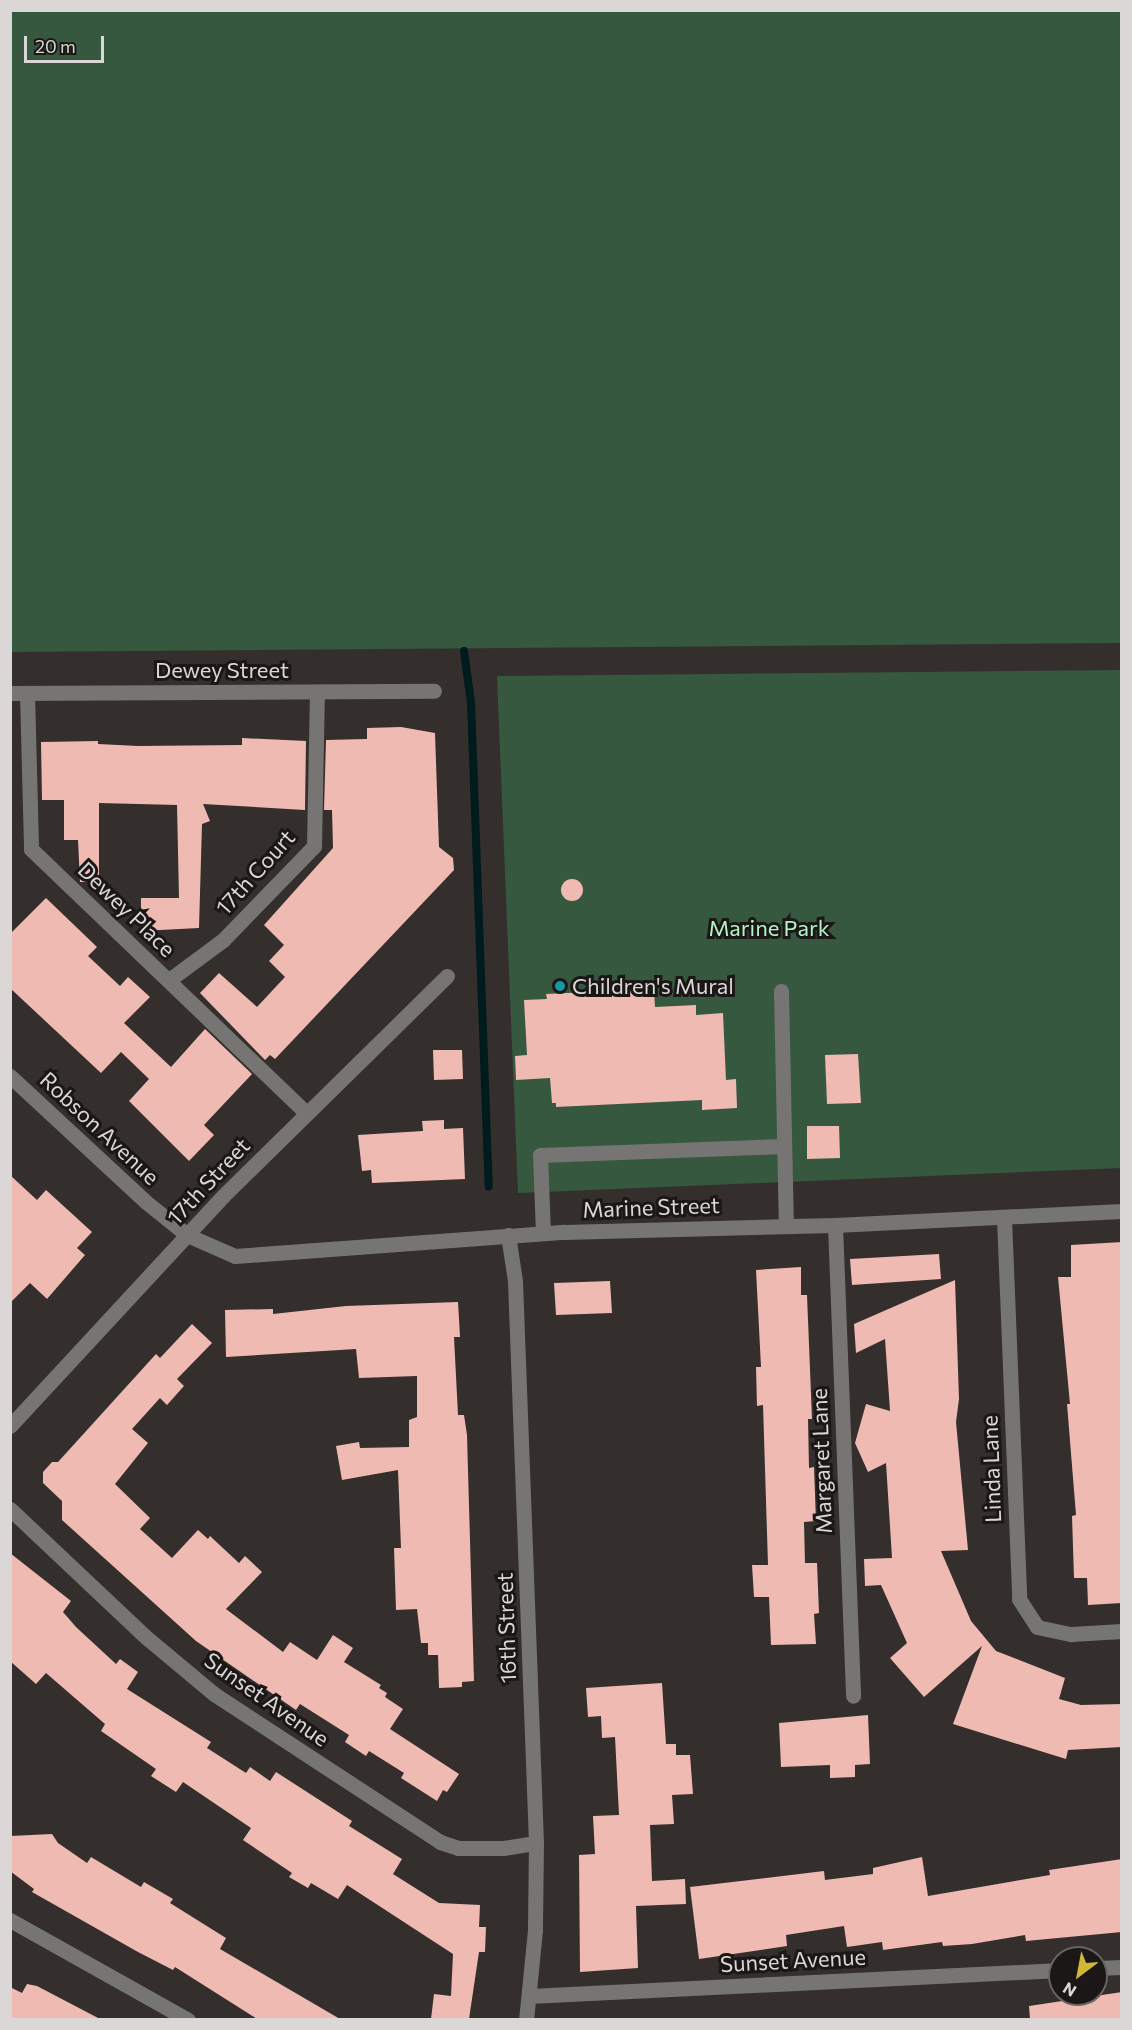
<!DOCTYPE html>
<html>
<head>
<meta charset="utf-8">
<style>
	body { margin:0 }
	#map { position:relative; width:1132px; height:2030px; overflow:hidden; background:#342f2c; font-family:Commissioner,sans-serif }
	div>[style] { position:absolute }
	[style*='--x'] { left:calc(var(--x)*1px); top:calc(var(--y)*1px); width:calc(var(--w)*1px); rotate:calc(var(--a)*1deg) }
	.green>* { inset:0; background:#35583f }
	.stream>* { height:8px; margin:-4px; padding:0 4px; transform-origin:4px; border-radius:4px; background:#001b1e }
	.building>* { inset:0; background:#efbab2 }
	.round { border-radius:50% }
	.minor>* { height:15px; margin:-7.5px; padding:0 7.5px; transform-origin:7.5px; border-radius:7.5px; background:#777474 }
	.dots>* { width:16px; height:16px; translate:-50% -50%; box-sizing:border-box; border:3px solid #1a1716; border-radius:50% }
	span { translate:-50% -50%; white-space:nowrap; text-align:center; line-height:1.15; -webkit-text-stroke:6px #1a1716; paint-order:stroke }
	.street-label { font-size:22px; color:#dad7d6 }
	.park-label { font-size:22px; color:#b3f4c4 }
	.poi-label { font-size:22px; color:#dad7d6 }
	.left { translate:0 -50%; text-align:left }
	.frame { position:absolute; inset:0; border:12px solid #dad7d6; pointer-events:none }
	.north { position:absolute; left:1048px; top:1946px; width:60px; height:60px; box-sizing:border-box; background:#1a1716; border:2px solid #676463; border-radius:50%; rotate:212deg; font-size:16px; font-weight:700; line-height:24px; text-align:center; color:#dad7d6 }
	.north::after { content:''; display:block; margin:auto; width:21px; height:27px; background:#d1b736; clip-path:polygon(50% 0,100% 100%,50% 72%,0 100%) }
	.scale { position:absolute; left:24px; top:36px; width:80px; height:27px; box-sizing:border-box; border:3px solid #dad7d6; border-top:0; padding-left:8px; font-size:18px; line-height:21px; white-space:nowrap; color:#dad7d6; -webkit-text-stroke:4px #1a1716; paint-order:stroke }
</style>
</head>
<body>
<div id="map">
	<div class="green">
		<div style="clip-path:polygon(10px 11px,1121px 11px,1121px 643px,11px 652px)"></div>
		<div style="clip-path:polygon(1121px 670px,1121px 1168px,518px 1193px,497px 676px)"></div>
	</div>
	<div class="stream">
		<div style="--x:464;--y:651;--w:52;--a:82.3"></div>
		<div style="--x:471;--y:703;--w:484;--a:87.9"></div>
	</div>
	<div class="building">
		<div style="clip-path:polygon(401px 727px,435px 733px,439px 847px,453px 858px,454px 870px,275px 1059px,270px 1055px,265px 1060px,200px 993px,219px 973px,257px 1007px,285px 977px,269px 961px,284px 945px,264px 925px,333px 848px,332px 810px,324px 810px,326px 740px,367px 739px,367px 728px)"></div>
		<div style="clip-path:polygon(242px 738px,306px 741px,305px 810px,203px 804px,210px 821px,202px 824px,199px 928px,141px 931px,141px 898px,179px 898px,177px 805px,99px 803px,99px 882px,80px 882px,78px 840px,64px 840px,64px 800px,42px 800px,41px 742px,98px 741px,98px 744px,138px 746px,242px 745px)"></div>
		<div class="round" style="left:561px;top:879px;width:22px;height:22px"></div>
		<div style="clip-path:polygon(46px 898px,97px 947px,88px 956px,120px 986px,128px 977px,150px 997px,124px 1023px,171px 1067px,205px 1029px,252px 1074px,204px 1125px,214px 1135px,189px 1161px,129px 1101px,149px 1079px,121px 1052px,101px 1073px,10px 988px,10px 934px)"></div>
		<div style="clip-path:polygon(654px 989px,655px 1007px,696px 1005px,696px 1015px,723px 1013px,726px 1080px,736px 1079px,737px 1108px,702px 1110px,702px 1100px,556px 1107px,556px 1103px,552px 1103px,550px 1078px,516px 1080px,515px 1056px,527px 1055px,524px 1000px,547px 999px,546px 994px)"></div>
		<div style="clip-path:polygon(433px 1050px,462px 1050px,463px 1079px,434px 1080px)"></div>
		<div style="clip-path:polygon(858px 1054px,861px 1103px,827px 1104px,825px 1055px)"></div>
		<div style="clip-path:polygon(444px 1120px,444px 1129px,463px 1128px,465px 1179px,372px 1183px,371px 1170px,362px 1171px,358px 1135px,423px 1131px,422px 1121px)"></div>
		<div style="clip-path:polygon(807px 1126px,839px 1126px,840px 1158px,807px 1159px)"></div>
		<div style="clip-path:polygon(10px 1175px,37px 1200px,46px 1190px,92px 1232px,77px 1248px,85px 1255px,47px 1299px,30px 1283px,10px 1303px)"></div>
		<div style="clip-path:polygon(1122px 1242px,1122px 1603px,1088px 1605px,1087px 1578px,1074px 1578px,1072px 1516px,1076px 1515px,1067px 1404px,1070px 1404px,1058px 1277px,1071px 1277px,1071px 1245px)"></div>
		<div style="clip-path:polygon(939px 1254px,941px 1279px,852px 1285px,850px 1259px)"></div>
		<div style="clip-path:polygon(801px 1267px,801px 1295px,807px 1295px,812px 1419px,808px 1419px,809px 1468px,814px 1467px,816px 1521px,804px 1522px,805px 1563px,817px 1563px,819px 1613px,814px 1614px,816px 1644px,771px 1645px,769px 1597px,754px 1597px,752px 1565px,768px 1565px,763px 1405px,757px 1406px,756px 1367px,761px 1367px,756px 1270px)"></div>
		<div style="clip-path:polygon(955px 1280px,959px 1399px,956px 1422px,968px 1550px,941px 1551px,971px 1621px,996px 1651px,1065px 1678px,1059px 1699px,1081px 1705px,1122px 1704px,1122px 1747px,1068px 1750px,1066px 1759px,953px 1724px,982px 1646px,924px 1697px,890px 1658px,907px 1643px,881px 1585px,865px 1586px,864px 1559px,892px 1558px,886px 1463px,868px 1472px,855px 1443px,866px 1404px,890px 1411px,885px 1339px,856px 1353px,854px 1324px)"></div>
		<div style="clip-path:polygon(610px 1281px,612px 1313px,556px 1315px,554px 1283px)"></div>
		<div style="clip-path:polygon(458px 1302px,460px 1337px,454px 1337px,458px 1415px,464px 1415px,467px 1435px,474px 1681px,462px 1682px,462px 1687px,439px 1688px,438px 1655px,428px 1655px,428px 1643px,421px 1643px,417px 1609px,396px 1610px,394px 1548px,401px 1548px,398px 1470px,342px 1480px,336px 1446px,359px 1442px,360px 1448px,409px 1447px,409px 1420px,417px 1417px,417px 1376px,359px 1378px,356px 1349px,226px 1357px,225px 1310px,273px 1309px,273px 1314px,346px 1306px)"></div>
		<div style="clip-path:polygon(192px 1324px,212px 1343px,177px 1379px,184px 1386px,167px 1405px,160px 1398px,132px 1429px,148px 1443px,115px 1484px,150px 1518px,140px 1529px,172px 1558px,198px 1530px,208px 1539px,210px 1536px,239px 1563px,245px 1556px,262px 1572px,226px 1609px,283px 1652px,290px 1642px,317px 1660px,333px 1635px,353px 1648px,344px 1662px,381px 1685px,379px 1688px,387px 1693px,385px 1697px,403px 1709px,390px 1729px,459px 1774px,447px 1792px,443px 1790px,437px 1801px,401px 1778px,404px 1773px,369px 1751px,366px 1756px,345px 1742px,349px 1735px,300px 1704px,296px 1710px,196px 1641px,62px 1520px,62px 1501px,43px 1483px,43px 1472px,52px 1462px,58px 1462px,156px 1354px,160px 1358px)"></div>
		<div style="clip-path:polygon(10px 1553px,71px 1601px,63px 1612px,76px 1627px,116px 1664px,120px 1659px,138px 1672px,127px 1689px,211px 1742px,207px 1748px,246px 1773px,250px 1767px,270px 1781px,276px 1772px,352px 1821px,349px 1826px,402px 1859px,393px 1874px,439px 1903px,480px 1905px,479px 1927px,486px 1927px,485px 1952px,479px 1952px,469px 2019px,431px 2019px,434px 1994px,451px 1996px,453px 1954px,347px 1885px,338px 1899px,311px 1883px,308px 1888px,289px 1877px,292px 1873px,243px 1840px,251px 1828px,183px 1782px,176px 1792px,151px 1776px,156px 1769px,101px 1731px,105px 1724px,46px 1673px,36px 1684px,10px 1661px)"></div>
		<div style="clip-path:polygon(662px 1683px,666px 1744px,676px 1744px,676px 1755px,690px 1755px,693px 1794px,672px 1795px,674px 1824px,650px 1825px,652px 1881px,685px 1879px,686px 1904px,636px 1906px,638px 1968px,580px 1972px,579px 1855px,595px 1854px,593px 1816px,619px 1815px,615px 1737px,602px 1738px,601px 1716px,588px 1717px,586px 1688px)"></div>
		<div style="clip-path:polygon(868px 1715px,870px 1764px,855px 1765px,855px 1777px,830px 1778px,830px 1765px,781px 1767px,779px 1723px)"></div>
		<div style="clip-path:polygon(52px 1834px,58px 1843px,87px 1863px,91px 1857px,141px 1887px,144px 1882px,173px 1899px,170px 1903px,226px 1938px,220px 1949px,340px 2019px,257px 2019px,175px 1967px,173px 1970px,138px 1952px,32px 1892px,34px 1889px,10px 1871px,10px 1836px)"></div>
		<div style="clip-path:polygon(922px 1857px,928px 1896px,1050px 1875px,1049px 1870px,1122px 1859px,1122px 1932px,1026px 1941px,1025px 1935px,972px 1944px,943px 1946px,942px 1942px,883px 1950px,882px 1942px,847px 1947px,844px 1926px,786px 1935px,787px 1946px,699px 1959px,690px 1887px,824px 1871px,825px 1880px,873px 1874px,873px 1868px)"></div>
		<div style="clip-path:polygon(27px 1984px,37px 1986px,100px 2019px,10px 2019px,10px 1987px,22px 1993px)"></div>
		<div style="clip-path:polygon(1122px 1992px,1122px 2019px,1030px 2019px,1029px 2006px)"></div>
	</div>
	<div class="minor">
		<div style="--x:10;--y:693;--w:424;--a:-0.3"></div>
		<div style="--x:27;--y:693;--w:156;--a:88.5"></div>
		<div style="--x:31;--y:849;--w:380;--a:43.8"></div>
		<div style="--x:169;--y:980;--w:67;--a:-36.5"></div>
		<div style="--x:223;--y:940;--w:131;--a:-45.9"></div>
		<div style="--x:314;--y:846;--w:154;--a:-88.9"></div>
		<div style="--x:781;--y:991;--w:235;--a:88.8"></div>
		<div style="--x:10;--y:1076;--w:185;--a:42.8"></div>
		<div style="--x:146;--y:1202;--w:53;--a:38.8"></div>
		<div style="--x:187;--y:1235;--w:52;--a:23.6"></div>
		<div style="--x:235;--y:1256;--w:330;--a:-4.2"></div>
		<div style="--x:564;--y:1232;--w:271;--a:-1.5"></div>
		<div style="--x:835;--y:1225;--w:287;--a:-2.8"></div>
		<div style="--x:1004;--y:1218;--w:381;--a:87.7"></div>
		<div style="--x:1019;--y:1599;--w:33;--a:57"></div>
		<div style="--x:1037;--y:1627;--w:35;--a:12"></div>
		<div style="--x:1071;--y:1634;--w:51;--a:-3.4"></div>
		<div style="--x:835;--y:1225;--w:471;--a:87.8"></div>
		<div style="--x:543;--y:1233;--w:78;--a:-92.2"></div>
		<div style="--x:540;--y:1155;--w:244;--a:-2.1"></div>
		<div style="--x:508;--y:1235;--w:47;--a:81.3"></div>
		<div style="--x:515;--y:1281;--w:562;--a:87.86"></div>
		<div style="--x:536;--y:1843;--w:87;--a:90.7"></div>
		<div style="--x:535;--y:1930;--w:90;--a:95.7"></div>
		<div style="--x:10;--y:1426;--w:313;--a:-47.2"></div>
		<div style="--x:223;--y:1196;--w:314;--a:-44.5"></div>
		<div style="--x:10;--y:1509;--w:188;--a:43.3"></div>
		<div style="--x:147;--y:1638;--w:87;--a:39.9"></div>
		<div style="--x:214;--y:1694;--w:270;--a:33.2"></div>
		<div style="--x:440;--y:1842;--w:19;--a:18"></div>
		<div style="--x:458;--y:1848;--w:45;--a:0"></div>
		<div style="--x:503;--y:1848;--w:33;--a:-9"></div>
		<div style="--x:10;--y:1920;--w:204;--a:29.3"></div>
		<div style="--x:1096;--y:1968;--w:26;--a:-2"></div>
		<div style="--x:529;--y:1996;--w:532;--a:-2.8"></div>
	</div>
	<div class="dots">
		<div style="left:560px;top:986px;background:#0f9aa8"></div>
	</div>
	<div class="street-label">
		<span style="left:222px;top:670px">Dewey Street</span>
		<span style="left:255px;top:872px;rotate:-48deg">17th Court</span>
		<span style="left:127px;top:909px;rotate:44deg">Dewey Place</span>
		<span style="left:100px;top:1128px;rotate:43deg">Robson Avenue</span>
		<span style="left:208px;top:1181px;rotate:-47deg">17th Street</span>
		<span style="left:651px;top:1207px;rotate:-2deg">Marine Street</span>
		<span style="left:821px;top:1461px;rotate:-92deg">Margaret Lane</span>
		<span style="left:991px;top:1469px;rotate:-92deg">Linda Lane</span>
		<span style="left:506px;top:1628px;rotate:-92deg">16th Street</span>
		<span style="left:267px;top:1699px;rotate:35deg">Sunset Avenue</span>
		<span style="left:793px;top:1960px;rotate:-3deg">Sunset Avenue</span>
	</div>
	<div class="park-label">
		<span style="left:769px;top:928px">Marine Park</span>
	</div>
	<div class="poi-label">
		<span class="left" style="left:572px;top:986px">Children's Mural</span>
	</div>
	<div class="frame"></div>
	<div class="north">N</div>
	<div class="scale">20 m</div>
</div>
</body>
</html>
